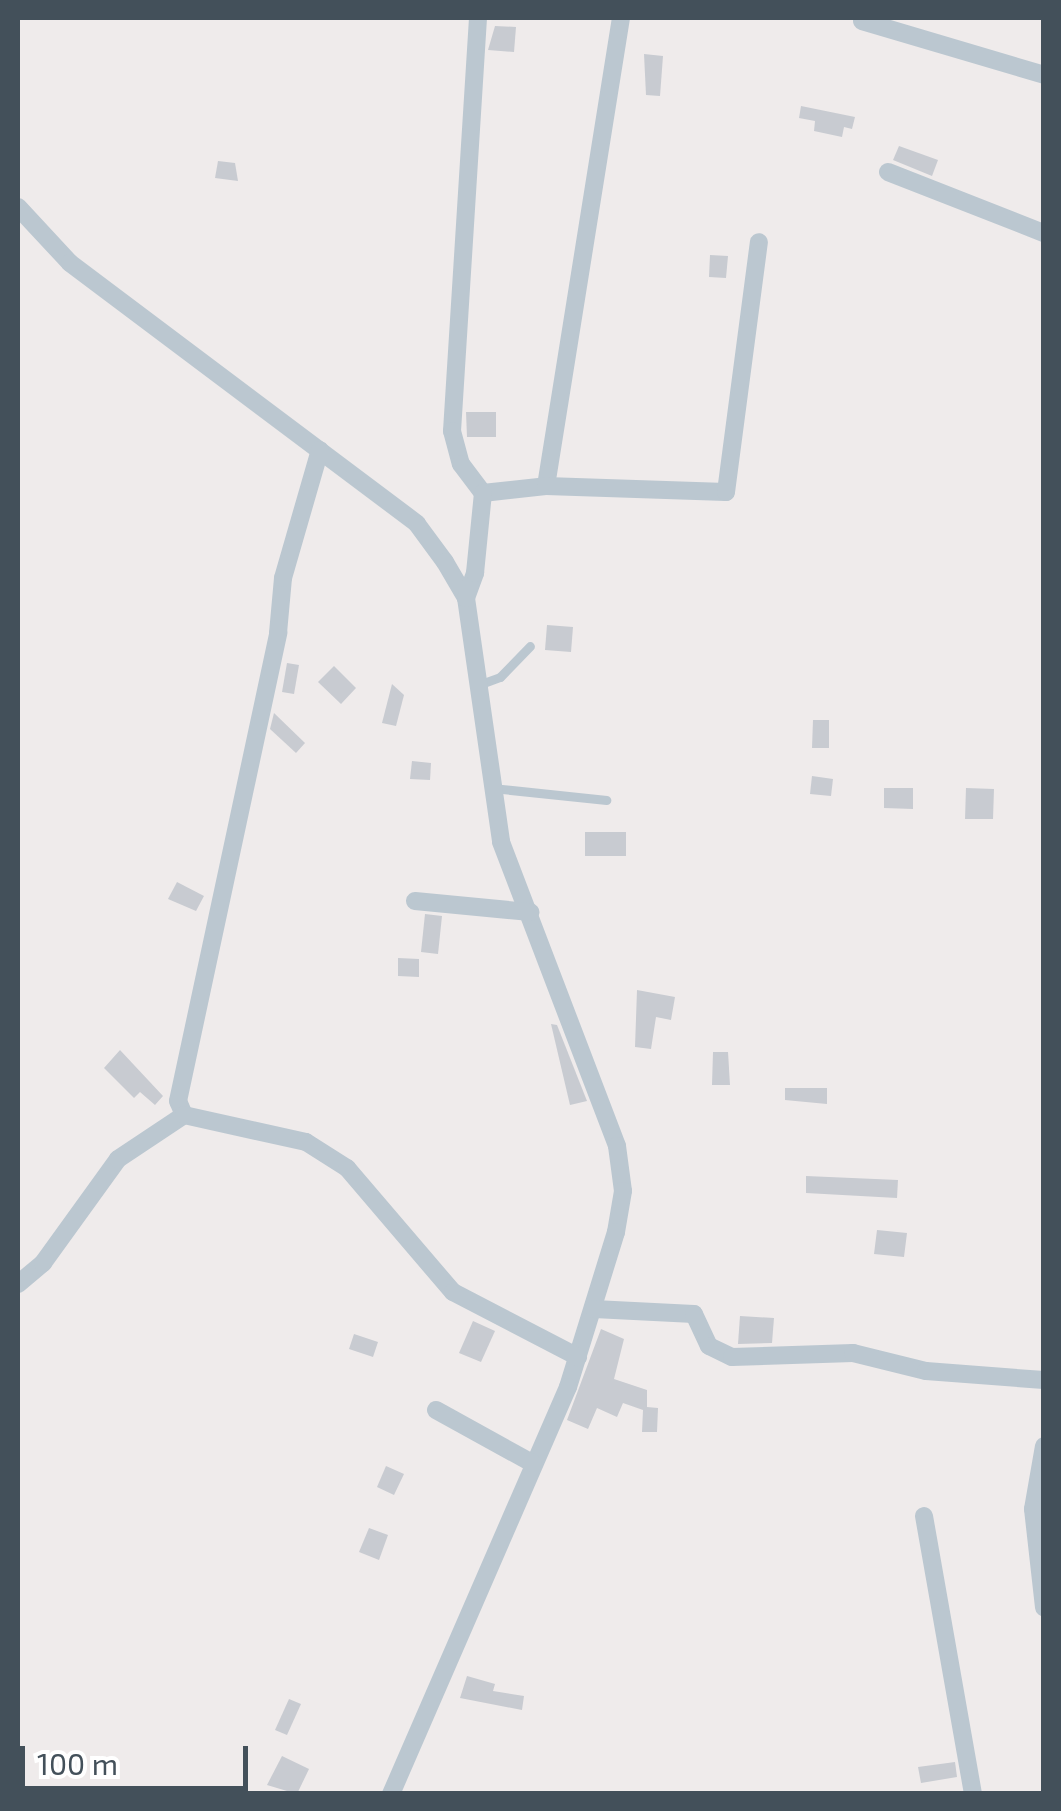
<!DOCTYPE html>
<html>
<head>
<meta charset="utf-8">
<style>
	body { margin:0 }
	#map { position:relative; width:1061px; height:1811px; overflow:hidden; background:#efebeb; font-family:"Exo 2",sans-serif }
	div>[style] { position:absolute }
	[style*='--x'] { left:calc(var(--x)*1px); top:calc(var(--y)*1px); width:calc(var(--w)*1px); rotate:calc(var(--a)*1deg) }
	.building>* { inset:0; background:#c8cbd1 }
	.service>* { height:9px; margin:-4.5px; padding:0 4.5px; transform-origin:4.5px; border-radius:4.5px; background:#bbc7d0 }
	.minor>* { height:18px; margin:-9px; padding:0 9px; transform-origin:9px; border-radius:9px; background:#bbc7d0 }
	span { translate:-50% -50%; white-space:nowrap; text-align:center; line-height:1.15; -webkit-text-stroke:8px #fff; paint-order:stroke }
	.frame { position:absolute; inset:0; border:20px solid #43505a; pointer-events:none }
	.scale { position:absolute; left:20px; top:1746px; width:228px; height:45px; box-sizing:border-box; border:5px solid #43505a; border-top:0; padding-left:12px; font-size:30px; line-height:35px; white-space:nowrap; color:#43505a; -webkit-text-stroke:8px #fff; paint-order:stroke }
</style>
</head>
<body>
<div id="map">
	<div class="building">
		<div style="clip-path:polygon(495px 26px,516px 27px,514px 52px,488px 50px)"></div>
		<div style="clip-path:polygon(644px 54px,663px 56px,660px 96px,646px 95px)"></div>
		<div style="clip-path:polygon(801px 106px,855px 117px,852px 129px,844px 127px,842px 137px,814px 131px,815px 121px,799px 118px)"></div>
		<div style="clip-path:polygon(899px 146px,938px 160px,932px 176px,893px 160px)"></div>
		<div style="clip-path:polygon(218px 161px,235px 163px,238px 181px,215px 178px)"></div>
		<div style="clip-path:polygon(710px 255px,728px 256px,726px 278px,709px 277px)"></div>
		<div style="clip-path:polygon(466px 412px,496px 412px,496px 437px,467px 437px)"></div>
		<div style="clip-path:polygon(547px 625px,573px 627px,571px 652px,545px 650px)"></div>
		<div style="clip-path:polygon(287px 663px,299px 665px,294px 694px,282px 692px)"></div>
		<div style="clip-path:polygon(334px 666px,356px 688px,341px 704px,318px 682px)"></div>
		<div style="clip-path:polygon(392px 684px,404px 695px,396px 726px,382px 723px)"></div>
		<div style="clip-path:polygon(274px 713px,305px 743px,296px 753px,270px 729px)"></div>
		<div style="clip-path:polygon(813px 720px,829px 720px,829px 748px,812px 748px)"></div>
		<div style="clip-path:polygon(412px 761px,431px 763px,430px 780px,410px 779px)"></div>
		<div style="clip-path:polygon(812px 776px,833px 779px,831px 796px,810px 794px)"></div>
		<div style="clip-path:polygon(884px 788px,913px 788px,913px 809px,884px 808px)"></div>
		<div style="clip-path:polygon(966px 788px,994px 789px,993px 819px,965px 819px)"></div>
		<div style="clip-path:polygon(585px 832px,626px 832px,626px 856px,585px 856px)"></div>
		<div style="clip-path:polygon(177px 882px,204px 896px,196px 911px,168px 899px)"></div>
		<div style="clip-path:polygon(425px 914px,442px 916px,438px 954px,421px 952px)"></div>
		<div style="clip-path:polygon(398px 958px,419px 959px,419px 977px,398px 976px)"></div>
		<div style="clip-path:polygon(637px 990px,675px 997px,671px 1020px,656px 1017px,651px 1049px,635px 1047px)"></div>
		<div style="clip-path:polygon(551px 1024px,557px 1025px,587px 1101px,570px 1105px)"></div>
		<div style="clip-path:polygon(120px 1050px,163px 1096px,155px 1105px,140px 1092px,134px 1098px,104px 1068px)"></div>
		<div style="clip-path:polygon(713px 1052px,728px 1052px,730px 1085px,712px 1085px)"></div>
		<div style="clip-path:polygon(785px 1088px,827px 1088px,827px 1104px,785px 1100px)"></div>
		<div style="clip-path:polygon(806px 1176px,898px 1180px,897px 1198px,806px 1193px)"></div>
		<div style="clip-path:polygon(877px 1230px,907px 1233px,904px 1257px,874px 1254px)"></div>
		<div style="clip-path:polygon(740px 1316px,774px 1318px,772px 1343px,738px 1344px)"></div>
		<div style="clip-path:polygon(473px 1321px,495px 1331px,481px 1362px,459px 1353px)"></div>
		<div style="clip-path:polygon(601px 1329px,624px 1339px,614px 1379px,647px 1390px,647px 1407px,658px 1408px,657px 1432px,642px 1432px,643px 1410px,623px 1403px,617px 1417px,597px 1408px,588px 1429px,567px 1420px)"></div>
		<div style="clip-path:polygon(354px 1334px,378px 1342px,373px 1357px,349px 1349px)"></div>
		<div style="clip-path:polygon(386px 1466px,404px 1474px,394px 1495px,377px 1487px)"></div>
		<div style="clip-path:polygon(369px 1528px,388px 1535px,379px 1560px,359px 1552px)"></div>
		<div style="clip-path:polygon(467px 1676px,495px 1684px,493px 1691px,524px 1696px,522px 1710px,460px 1698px)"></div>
		<div style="clip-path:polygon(289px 1699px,301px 1704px,287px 1735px,275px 1730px)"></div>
		<div style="clip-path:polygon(282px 1756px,309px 1769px,297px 1794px,267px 1785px)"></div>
		<div style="clip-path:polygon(955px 1762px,957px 1777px,921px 1783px,918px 1767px)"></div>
	</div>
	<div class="service">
		<div style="--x:478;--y:685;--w:23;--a:-20"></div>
		<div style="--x:500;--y:677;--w:43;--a:-45.9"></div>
		<div style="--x:492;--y:788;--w:115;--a:6"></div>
	</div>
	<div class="minor">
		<div style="--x:478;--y:18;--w:414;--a:93.6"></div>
		<div style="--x:452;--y:431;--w:34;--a:75"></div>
		<div style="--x:461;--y:464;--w:36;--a:53"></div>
		<div style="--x:862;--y:21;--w:190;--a:16.5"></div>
		<div style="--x:888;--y:172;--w:168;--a:21.4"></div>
		<div style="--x:18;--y:207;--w:76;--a:47.1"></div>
		<div style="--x:70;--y:263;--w:434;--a:36.9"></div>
		<div style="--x:417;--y:524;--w:47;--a:53.6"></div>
		<div style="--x:445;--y:562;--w:42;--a:59.7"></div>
		<div style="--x:466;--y:598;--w:246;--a:81.8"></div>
		<div style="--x:501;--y:842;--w:325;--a:69.1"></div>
		<div style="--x:617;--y:1146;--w:45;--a:82.4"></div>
		<div style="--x:623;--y:1191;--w:42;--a:99.7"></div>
		<div style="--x:616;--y:1232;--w:162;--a:107.2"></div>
		<div style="--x:568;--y:1387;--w:444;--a:113.5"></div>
		<div style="--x:546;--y:486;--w:474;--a:-80.9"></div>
		<div style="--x:483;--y:493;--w:63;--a:-6.3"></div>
		<div style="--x:546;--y:486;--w:180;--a:1.9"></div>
		<div style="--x:726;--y:492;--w:252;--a:-82.5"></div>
		<div style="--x:466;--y:598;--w:27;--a:-70"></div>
		<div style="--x:475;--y:573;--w:80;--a:-84.3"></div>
		<div style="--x:415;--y:901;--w:116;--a:5.5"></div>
		<div style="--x:184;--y:1115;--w:15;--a:-113"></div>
		<div style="--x:178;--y:1101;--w:479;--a:-77.9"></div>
		<div style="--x:278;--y:633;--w:55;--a:-84.8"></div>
		<div style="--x:283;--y:578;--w:133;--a:-73.9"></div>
		<div style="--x:18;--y:1284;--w:33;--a:-40"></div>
		<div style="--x:43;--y:1263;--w:128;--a:-54.2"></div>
		<div style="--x:118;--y:1159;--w:79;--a:-33.7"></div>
		<div style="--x:184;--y:1115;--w:125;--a:12.5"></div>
		<div style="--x:306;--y:1142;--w:49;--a:32.4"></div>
		<div style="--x:347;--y:1168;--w:163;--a:49.5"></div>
		<div style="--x:453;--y:1292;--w:141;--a:27.5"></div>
		<div style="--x:594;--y:1309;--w:100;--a:2.9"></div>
		<div style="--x:694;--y:1314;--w:35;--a:65"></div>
		<div style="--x:709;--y:1346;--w:25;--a:26"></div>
		<div style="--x:732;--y:1357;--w:121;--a:-1.9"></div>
		<div style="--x:853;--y:1353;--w:75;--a:13.9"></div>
		<div style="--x:926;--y:1371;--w:118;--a:4.4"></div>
		<div style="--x:436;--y:1410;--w:110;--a:28.9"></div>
		<div style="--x:1044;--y:1446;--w:64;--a:99.9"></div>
		<div style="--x:1033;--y:1509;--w:99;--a:83.6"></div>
		<div style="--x:924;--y:1516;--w:282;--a:80"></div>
	</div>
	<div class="frame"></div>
	<div class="scale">100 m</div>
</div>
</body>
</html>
